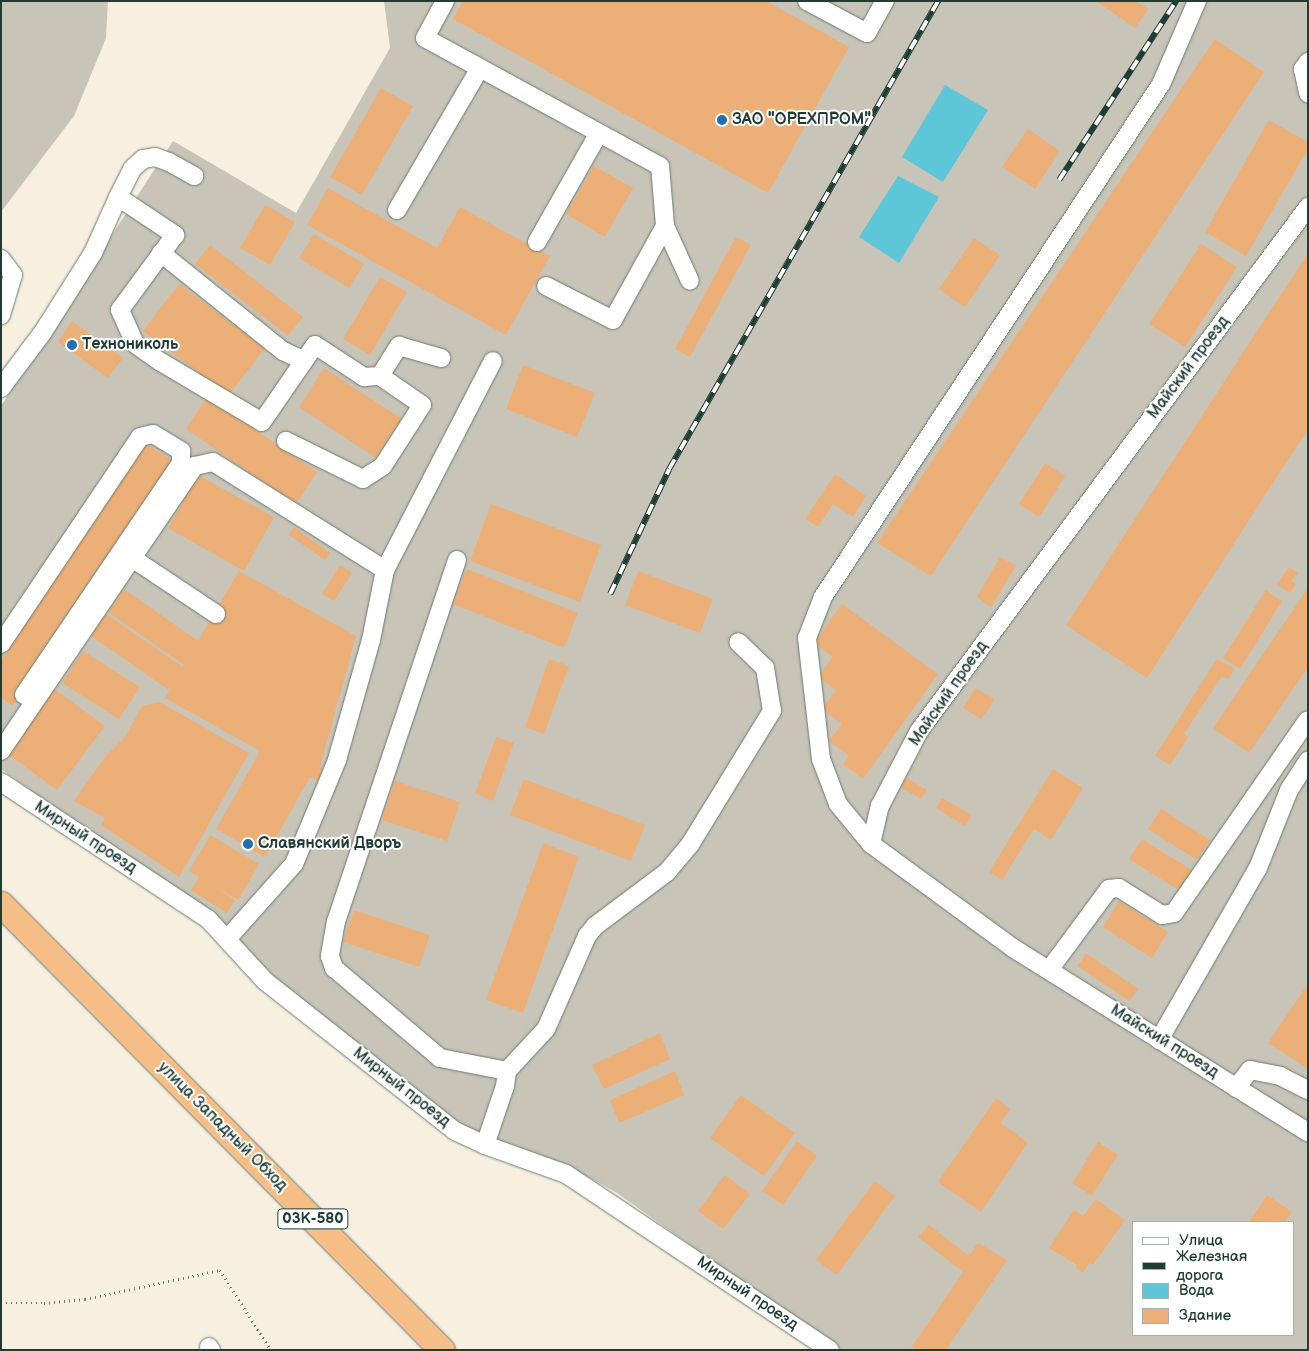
<!DOCTYPE html>
<html>
<head>
<meta charset="utf-8">
<style>
	body { margin:0 }
	#map { position:relative; width:1309px; height:1351px; overflow:hidden; background:#f7f0e0; font-family:"Balsamiq Sans",sans-serif }
	div>[style] { position:absolute }
	[style*='--x'] { left:calc(var(--x)*1px); top:calc(var(--y)*1px); width:calc(var(--w)*1px); rotate:calc(var(--a)*1deg) }
	.industrial>* { inset:0; background:#c8c4b8 }
	.water>* { inset:0; background:#5dc6d8 }
	.building>* { inset:0; background:#ecaf77 }
	.path>* { height:2.5px; margin-top:-1.25px; transform-origin:0; background:repeating-linear-gradient(90deg,#6b7c70 0 1px,transparent 0 5px) }
	.roads { filter:drop-shadow(0 0 1px #6b7c70) drop-shadow(0 0 1px #6b7c70) }
	.minor>* { height:18px; margin:-9px; padding:0 9px; transform-origin:9px; border-radius:9px; background:#fff }
	.highway>* { height:25px; margin:-12.5px; padding:0 12.5px; transform-origin:12.5px; border-radius:12.5px; background:#f6be87 }
	.rail>* { height:5.5px; margin-top:-2.75px; transform-origin:0; background:repeating-linear-gradient(90deg,#fff 0 11px,#1f3d34 0 22px); box-sizing:border-box; border-block:1px solid #1f3d34 }
	.dots>* { width:14px; height:14px; translate:-50% -50%; box-sizing:border-box; border:2px solid #fff; border-radius:50% }
	span { translate:-50% -50%; white-space:nowrap; text-align:center; line-height:1.15; -webkit-text-stroke:4px #fff; paint-order:stroke }
	.shield-label span { padding:1px 4px; background:#fff; border:1px solid; border-radius:4px; -webkit-text-stroke-width:0 }
	.shield-label { font-size:15px; color:#1f3d34; font-weight:700 }
	.poi-label { font-size:16px; color:#1f3d34; font-weight:700 }
	.left { translate:0 -50%; text-align:left }
	.street-label { font-size:16px; color:#1f3d34 }
	.frame { position:absolute; inset:0; border:2px solid #1f3d34; pointer-events:none }
	.legend { position:absolute; left:1132px; top:1221px; width:162px; height:115px; box-sizing:border-box; background:#fff; border:1px solid #a5b1ae; margin:0; padding:6px 9px; list-style:none; font-size:15px; color:#1f3d34 }
	.legend li { display:flex; align-items:center; gap:10px; height:25px }
	.legend b { width:25px; border:1px solid #a5b1ae }
</style>
</head>
<body>
<div id="map">
	<div class="industrial">
		<div style="clip-path:polygon(1px 1px,108px 1px,106px 38px,74px 116px,1px 212px)"></div>
		<div style="clip-path:polygon(evenodd,384px 1px,1308px 1px,1308px 1350px,838px 1350px,617px 1193px,570px 1167px,465px 1127px,280px 989px,217px 923px,1px 769px,1px 406px,173px 141px,296px 213px,390px 48px,384px 1px,1133px 1222px,1293px 1222px,1293px 1335px,1133px 1335px,1133px 1222px)"></div>
	</div>
	<div class="water">
		<div style="clip-path:polygon(945px 85px,988px 110px,943px 182px,902px 157px)"></div>
		<div style="clip-path:polygon(898px 176px,939px 197px,899px 263px,859px 237px)"></div>
	</div>
	<div class="building">
		<div style="clip-path:polygon(463px 1px,766px 1px,849px 47px,768px 193px,453px 19px)"></div>
		<div style="clip-path:polygon(1096px 1px,1136px 1px,1148px 9px,1135px 28px)"></div>
		<div style="clip-path:polygon(1215px 39px,1264px 72px,931px 576px,877px 543px)"></div>
		<div style="clip-path:polygon(381px 88px,413px 106px,362px 195px,330px 177px)"></div>
		<div style="clip-path:polygon(1269px 120px,1308px 142px,1308px 149px,1246px 256px,1205px 232px)"></div>
		<div style="clip-path:polygon(1028px 129px,1060px 151px,1035px 189px,1002px 167px)"></div>
		<div style="clip-path:polygon(594px 166px,633px 188px,605px 237px,566px 214px)"></div>
		<div style="clip-path:polygon(328px 188px,437px 248px,460px 207px,550px 256px,506px 335px,307px 225px)"></div>
		<div style="clip-path:polygon(265px 205px,295px 222px,270px 265px,240px 248px)"></div>
		<div style="clip-path:polygon(314px 234px,364px 264px,349px 288px,299px 258px)"></div>
		<div style="clip-path:polygon(736px 237px,751px 245px,690px 357px,675px 349px)"></div>
		<div style="clip-path:polygon(974px 238px,1000px 255px,965px 307px,939px 289px)"></div>
		<div style="clip-path:polygon(1201px 244px,1237px 267px,1185px 347px,1149px 324px)"></div>
		<div style="clip-path:polygon(210px 245px,303px 317px,288px 336px,195px 264px)"></div>
		<div style="clip-path:polygon(1308px 253px,1308px 429px,1147px 678px,1066px 625px)"></div>
		<div style="clip-path:polygon(380px 277px,407px 292px,370px 355px,343px 339px)"></div>
		<div style="clip-path:polygon(179px 284px,265px 348px,229px 395px,143px 331px)"></div>
		<div style="clip-path:polygon(72px 321px,123px 358px,108px 378px,58px 342px)"></div>
		<div style="clip-path:polygon(523px 365px,595px 393px,577px 437px,506px 409px)"></div>
		<div style="clip-path:polygon(324px 368px,402px 419px,376px 458px,299px 407px)"></div>
		<div style="clip-path:polygon(207px 397px,317px 472px,296px 504px,186px 429px)"></div>
		<div style="clip-path:polygon(146px 444px,175px 462px,13px 706px,1px 698px,1px 661px)"></div>
		<div style="clip-path:polygon(1045px 463px,1065px 476px,1039px 517px,1019px 504px)"></div>
		<div style="clip-path:polygon(835px 474px,866px 496px,853px 517px,833px 504px,818px 527px,805px 519px)"></div>
		<div style="clip-path:polygon(198px 475px,274px 517px,244px 571px,168px 528px)"></div>
		<div style="clip-path:polygon(491px 504px,601px 545px,580px 602px,470px 561px)"></div>
		<div style="clip-path:polygon(294px 527px,330px 553px,325px 560px,289px 535px)"></div>
		<div style="clip-path:polygon(1000px 557px,1016px 566px,991px 607px,977px 597px)"></div>
		<div style="clip-path:polygon(340px 565px,352px 573px,334px 601px,322px 594px)"></div>
		<div style="clip-path:polygon(1289px 567px,1298px 573px,1291px 581px,1296px 584px,1290px 593px,1277px 584px)"></div>
		<div style="clip-path:polygon(467px 569px,578px 613px,564px 648px,453px 604px)"></div>
		<div style="clip-path:polygon(239px 571px,356px 636px,320px 767px,330px 771px,324px 784px,310px 777px,265px 857px,216px 829px,260px 751px,165px 698px,173px 684px,169px 690px,91px 636px,106px 614px,183px 667px,184px 665px,108px 612px,124px 589px,198px 641px)"></div>
		<div style="clip-path:polygon(638px 571px,713px 599px,700px 633px,625px 605px)"></div>
		<div style="clip-path:polygon(1308px 588px,1308px 667px,1249px 753px,1213px 728px)"></div>
		<div style="clip-path:polygon(1266px 590px,1282px 601px,1240px 669px,1223px 658px)"></div>
		<div style="clip-path:polygon(842px 604px,938px 674px,863px 779px,843px 764px,849px 756px,829px 741px,842px 724px,822px 709px,836px 690px,818px 677px,833px 657px,814px 643px)"></div>
		<div style="clip-path:polygon(83px 651px,140px 687px,119px 719px,62px 683px)"></div>
		<div style="clip-path:polygon(549px 659px,569px 666px,544px 734px,525px 727px)"></div>
		<div style="clip-path:polygon(1217px 659px,1235px 669px,1228px 679px,1222px 676px,1184px 734px,1188px 737px,1170px 765px,1155px 756px)"></div>
		<div style="clip-path:polygon(53px 688px,105px 726px,57px 790px,5px 752px)"></div>
		<div style="clip-path:polygon(975px 688px,995px 699px,981px 719px,963px 708px)"></div>
		<div style="clip-path:polygon(160px 702px,249px 753px,179px 877px,101px 825px,105px 818px,74px 801px,105px 757px,125px 737px,142px 706px)"></div>
		<div style="clip-path:polygon(496px 737px,514px 743px,493px 801px,475px 794px)"></div>
		<div style="clip-path:polygon(1053px 769px,1083px 788px,1051px 840px,1034px 829px,1002px 880px,989px 872px)"></div>
		<div style="clip-path:polygon(907px 778px,927px 790px,921px 799px,901px 787px)"></div>
		<div style="clip-path:polygon(524px 779px,645px 825px,631px 861px,510px 815px)"></div>
		<div style="clip-path:polygon(395px 781px,460px 802px,447px 841px,382px 820px)"></div>
		<div style="clip-path:polygon(942px 798px,972px 815px,965px 826px,936px 808px)"></div>
		<div style="clip-path:polygon(1161px 809px,1210px 840px,1197px 860px,1148px 829px)"></div>
		<div style="clip-path:polygon(210px 835px,259px 864px,238px 900px,213px 885px,235px 900px,227px 913px,191px 890px,199px 877px,189px 871px)"></div>
		<div style="clip-path:polygon(1142px 839px,1193px 871px,1180px 891px,1129px 859px)"></div>
		<div style="clip-path:polygon(543px 843px,579px 857px,523px 1013px,486px 1000px)"></div>
		<div style="clip-path:polygon(1119px 901px,1168px 932px,1152px 958px,1103px 927px)"></div>
		<div style="clip-path:polygon(354px 910px,430px 935px,419px 967px,343px 942px)"></div>
		<div style="clip-path:polygon(1086px 953px,1138px 989px,1129px 1001px,1078px 966px)"></div>
		<div style="clip-path:polygon(1308px 984px,1308px 1069px,1268px 1043px)"></div>
		<div style="clip-path:polygon(660px 1033px,670px 1059px,604px 1089px,592px 1065px)"></div>
		<div style="clip-path:polygon(675px 1071px,684px 1095px,619px 1123px,610px 1100px)"></div>
		<div style="clip-path:polygon(741px 1095px,795px 1133px,764px 1176px,710px 1138px)"></div>
		<div style="clip-path:polygon(996px 1098px,1010px 1109px,1001px 1123px,1028px 1143px,981px 1212px,938px 1182px)"></div>
		<div style="clip-path:polygon(797px 1141px,817px 1156px,783px 1205px,762px 1191px)"></div>
		<div style="clip-path:polygon(1098px 1142px,1118px 1155px,1092px 1196px,1072px 1183px)"></div>
		<div style="clip-path:polygon(725px 1175px,750px 1194px,723px 1229px,698px 1211px)"></div>
		<div style="clip-path:polygon(875px 1181px,895px 1196px,837px 1275px,816px 1260px)"></div>
		<div style="clip-path:polygon(1267px 1195px,1292px 1212px,1285px 1222px,1249px 1222px)"></div>
		<div style="clip-path:polygon(1096px 1199px,1125px 1220px,1093px 1265px,1089px 1263px,1083px 1273px,1076px 1268px,1077px 1265px,1049px 1248px,1074px 1210px,1083px 1216px)"></div>
		<div style="clip-path:polygon(929px 1225px,969px 1256px,978px 1243px,1007px 1260px,946px 1350px,911px 1348px,963px 1272px,918px 1237px)"></div>
	</div>
	<div class="path">
		<div style="--x:1;--y:1303;--w:43;--a:0"></div>
		<div style="--x:44;--y:1303;--w:41;--a:-5.6"></div>
		<div style="--x:85;--y:1299;--w:138;--a:-12.1"></div>
		<div style="--x:220;--y:1270;--w:95;--a:57.5"></div>
	</div>
	<div class="roads">
		<div class="minor">
			<div style="--x:445;--y:1;--w:42;--a:118.4"></div>
			<div style="--x:425;--y:38;--w:268;--a:28.6"></div>
			<div style="--x:660;--y:166;--w:60;--a:85.2"></div>
			<div style="--x:665;--y:226;--w:107;--a:119"></div>
			<div style="--x:613;--y:320;--w:75;--a:-153.1"></div>
			<div style="--x:807;--y:1;--w:68;--a:28.1"></div>
			<div style="--x:867;--y:33;--w:37;--a:-61"></div>
			<div style="--x:1197;--y:1;--w:90;--a:113.4"></div>
			<div style="--x:1161;--y:84;--w:614;--a:123.38"></div>
			<div style="--x:823;--y:597;--w:44;--a:111.3"></div>
			<div style="--x:807;--y:638;--w:122;--a:83.4"></div>
			<div style="--x:821;--y:759;--w:48;--a:69.3"></div>
			<div style="--x:838;--y:804;--w:52;--a:50.5"></div>
			<div style="--x:871;--y:844;--w:176;--a:36.2"></div>
			<div style="--x:1013;--y:948;--w:348;--a:32"></div>
			<div style="--x:1308;--y:62;--w:9;--a:126"></div>
			<div style="--x:1303;--y:69;--w:25;--a:78"></div>
			<div style="--x:118;--y:197;--w:31;--a:-63"></div>
			<div style="--x:132;--y:169;--w:15;--a:-42"></div>
			<div style="--x:143;--y:159;--w:12;--a:-9"></div>
			<div style="--x:155;--y:157;--w:15;--a:20"></div>
			<div style="--x:169;--y:162;--w:29;--a:29"></div>
			<div style="--x:397;--y:210;--w:164;--a:-59.7"></div>
			<div style="--x:665;--y:226;--w:60;--a:65.6"></div>
			<div style="--x:537;--y:242;--w:125;--a:-60.4"></div>
			<div style="--x:161;--y:253;--w:156;--a:38.8"></div>
			<div style="--x:283;--y:351;--w:23;--a:25"></div>
			<div style="--x:1;--y:259;--w:20;--a:53"></div>
			<div style="--x:13;--y:275;--w:42;--a:106.7"></div>
			<div style="--x:380;--y:376;--w:36;--a:-58"></div>
			<div style="--x:399;--y:346;--w:44;--a:15.9"></div>
			<div style="--x:1;--y:388;--w:70;--a:-53.1"></div>
			<div style="--x:43;--y:332;--w:93;--a:-57.7"></div>
			<div style="--x:93;--y:253;--w:61;--a:-65.9"></div>
			<div style="--x:118;--y:197;--w:69;--a:33.7"></div>
			<div style="--x:175;--y:235;--w:93;--a:126.3"></div>
			<div style="--x:120;--y:310;--w:37;--a:66"></div>
			<div style="--x:135;--y:344;--w:32;--a:35"></div>
			<div style="--x:161;--y:362;--w:117;--a:30.7"></div>
			<div style="--x:262;--y:422;--w:93;--a:-55.5"></div>
			<div style="--x:315;--y:345;--w:59;--a:33.1"></div>
			<div style="--x:364;--y:377;--w:16;--a:-4"></div>
			<div style="--x:380;--y:376;--w:51;--a:34.6"></div>
			<div style="--x:422;--y:405;--w:72;--a:122.6"></div>
			<div style="--x:383;--y:466;--w:24;--a:147"></div>
			<div style="--x:363;--y:479;--w:86;--a:-153.7"></div>
			<div style="--x:132;--y:558;--w:101;--a:33.7"></div>
			<div style="--x:457;--y:560;--w:381;--a:108.5"></div>
			<div style="--x:336;--y:921;--w:36;--a:100"></div>
			<div style="--x:330;--y:956;--w:13;--a:72"></div>
			<div style="--x:334;--y:968;--w:139;--a:40.3"></div>
			<div style="--x:440;--y:1058;--w:68;--a:11"></div>
			<div style="--x:1;--y:644;--w:249;--a:-56.1"></div>
			<div style="--x:140;--y:437;--w:13;--a:-13"></div>
			<div style="--x:153;--y:434;--w:33;--a:31"></div>
			<div style="--x:181;--y:451;--w:12;--a:90"></div>
			<div style="--x:181;--y:463;--w:280;--a:124.1"></div>
			<div style="--x:1;--y:751;--w:345;--a:-55.8"></div>
			<div style="--x:195;--y:466;--w:18;--a:-13"></div>
			<div style="--x:213;--y:462;--w:203;--a:32.1"></div>
			<div style="--x:1;--y:782;--w:248;--a:33.5"></div>
			<div style="--x:208;--y:919;--w:84;--a:47.4"></div>
			<div style="--x:265;--y:981;--w:242;--a:38.3"></div>
			<div style="--x:455;--y:1131;--w:33;--a:25"></div>
			<div style="--x:485;--y:1145;--w:86;--a:19.7"></div>
			<div style="--x:566;--y:1174;--w:317;--a:33.7"></div>
			<div style="--x:871;--y:844;--w:39;--a:-77"></div>
			<div style="--x:880;--y:806;--w:85;--a:-62.5"></div>
			<div style="--x:919;--y:731;--w:653;--a:-53.41"></div>
			<div style="--x:228;--y:938;--w:99;--a:-48.3"></div>
			<div style="--x:294;--y:864;--w:113;--a:-67.5"></div>
			<div style="--x:337;--y:760;--w:125;--a:-74.2"></div>
			<div style="--x:371;--y:640;--w:71;--a:-78.7"></div>
			<div style="--x:385;--y:570;--w:235;--a:-62.7"></div>
			<div style="--x:1049;--y:970;--w:101;--a:-53.5"></div>
			<div style="--x:1109;--y:889;--w:10;--a:-6"></div>
			<div style="--x:1119;--y:888;--w:51;--a:32.1"></div>
			<div style="--x:1162;--y:915;--w:12;--a:-9"></div>
			<div style="--x:1174;--y:913;--w:234;--a:-55.3"></div>
			<div style="--x:1159;--y:1040;--w:198;--a:-60.1"></div>
			<div style="--x:1258;--y:868;--w:84;--a:-68.3"></div>
			<div style="--x:1289;--y:790;--w:35;--a:-57"></div>
			<div style="--x:1236;--y:1088;--w:23;--a:-52"></div>
			<div style="--x:1250;--y:1070;--w:31;--a:11"></div>
			<div style="--x:1280;--y:1076;--w:31;--a:27"></div>
			<div style="--x:485;--y:1145;--w:62;--a:-71.3"></div>
			<div style="--x:505;--y:1086;--w:15;--a:-82"></div>
			<div style="--x:507;--y:1071;--w:57;--a:-47.1"></div>
			<div style="--x:546;--y:1029;--w:102;--a:-66.2"></div>
			<div style="--x:587;--y:936;--w:13;--a:-51"></div>
			<div style="--x:595;--y:926;--w:90;--a:-36.9"></div>
			<div style="--x:667;--y:872;--w:38;--a:-50"></div>
			<div style="--x:691;--y:843;--w:155;--a:-58.5"></div>
			<div style="--x:772;--y:711;--w:44;--a:-99.2"></div>
			<div style="--x:765;--y:668;--w:37;--a:-136"></div>
			<div style="--x:209;--y:1347;--w:4;--a:56"></div>
		</div>
		<div class="highway">
			<div style="--x:1;--y:904;--w:627;--a:45.32"></div>
		</div>
	</div>
	<div class="rail">
		<div style="--x:1059;--y:180;--w:214;--a:-56.8"></div>
		<div style="--x:610;--y:594;--w:138;--a:-64.7"></div>
		<div style="--x:669;--y:469;--w:540;--a:-60.11"></div>
	</div>
	<div class="dots">
		<div style="left:722px;top:120px;background:#1f6fb2"></div>
		<div style="left:72px;top:345px;background:#1f6fb2"></div>
		<div style="left:248px;top:844px;background:#1f6fb2"></div>
	</div>
	<div class="shield-label">
		<span style="left:313px;top:1219px">03К-580</span>
	</div>
	<div class="poi-label">
		<span class="left" style="left:732px;top:120px">ЗАО "ОРЕХПРОМ"</span>
		<span class="left" style="left:82px;top:345px">Технониколь</span>
		<span class="left" style="left:258px;top:844px">Cлавянский Дворъ</span>
	</div>
	<div class="street-label">
		<span style="left:1189px;top:368px;rotate:-53deg">Майский проезд</span>
		<span style="left:949px;top:694px;rotate:-55deg">Майский проезд</span>
		<span style="left:85px;top:838px;rotate:33deg">Мирный проезд</span>
		<span style="left:1164px;top:1042px;rotate:32deg">Майский проезд</span>
		<span style="left:401px;top:1088px;rotate:38deg">Мирный проезд</span>
		<span style="left:222px;top:1127px;rotate:45deg">улица Западный Обход</span>
		<span style="left:747px;top:1294px;rotate:34deg">Мирный проезд</span>
	</div>
	<div class="frame"></div>
	<ul class="legend">
	<li><b style="height:6px;background:#fff"></b>Улица</li>
	<li><b style="height:6px;background:#1f3d34"></b>Железная дорога</li>
	<li><b style="height:14px;background:#5dc6d8"></b>Вода</li>
	<li><b style="height:14px;background:#ecaf77"></b>Здание</li>
	</ul>
</div>
</body>
</html>
